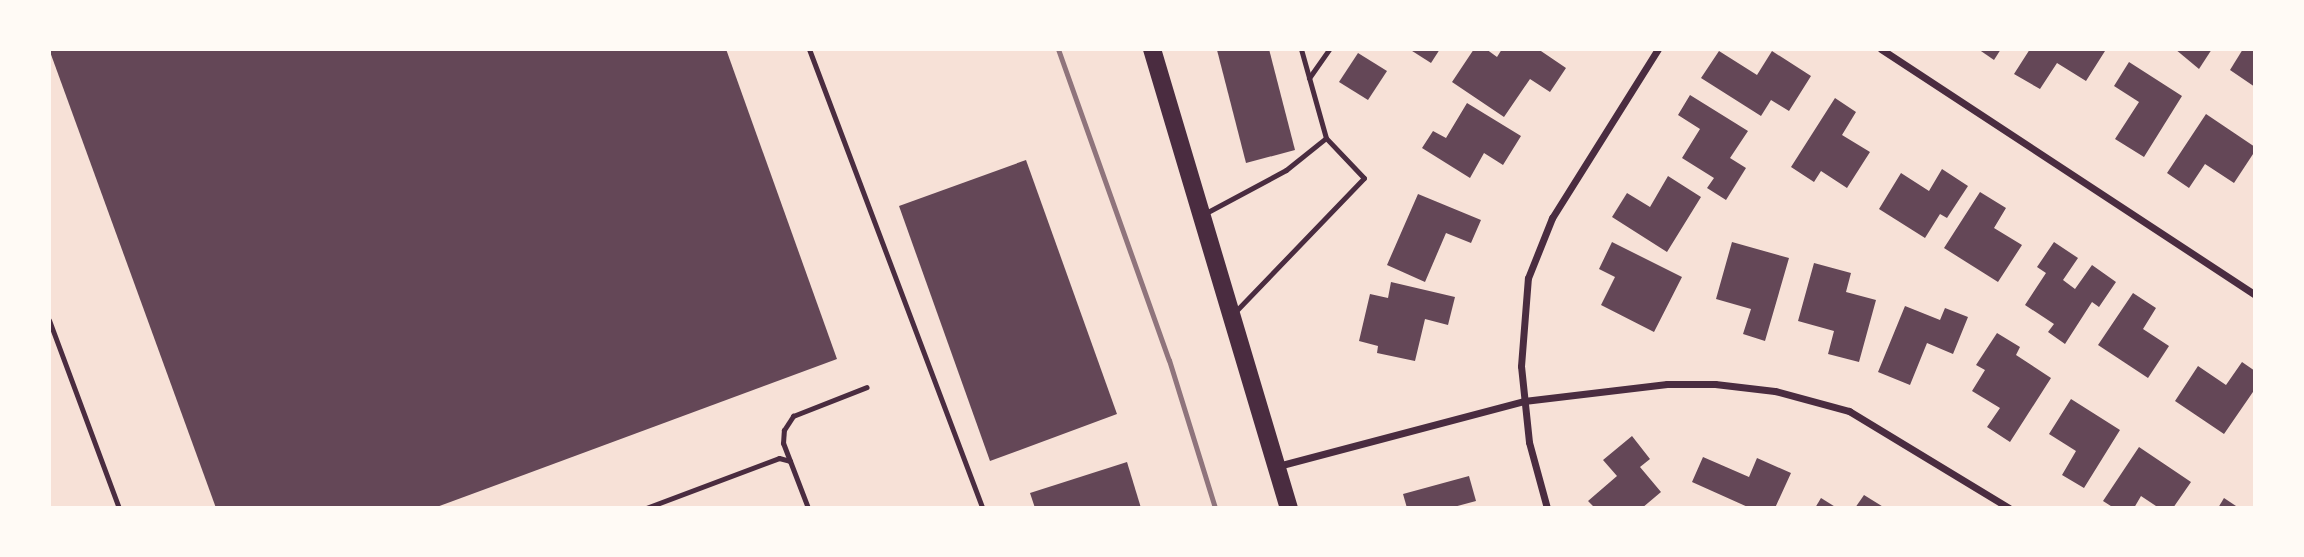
<!DOCTYPE html>
<html>
<head>
<meta charset="utf-8">
<style>
	body { margin:0 }
	#map { position:relative; width:2304px; height:557px; overflow:hidden; background:#f7e1d7; font-family:Cabin,sans-serif }
	div>[style] { position:absolute }
	[style*='--x'] { left:calc(var(--x)*1px); top:calc(var(--y)*1px); width:calc(var(--w)*1px); rotate:calc(var(--a)*1deg) }
	.building>* { inset:0; background:#644757 }
	.service>* { height:5px; margin:-2.5px; padding:0 2.5px; transform-origin:2.5px; border-radius:2.5px; background:#4a2c40 }
	.minor>* { height:7px; margin:-3.5px; padding:0 3.5px; transform-origin:3.5px; border-radius:3.5px; background:#4a2c40 }
	.primary>* { height:18px; margin:-9px; padding:0 9px; transform-origin:9px; border-radius:9px; background:#4a2c40 }
	.rail>* { height:5px; margin:-2.5px; padding:0 2.5px; transform-origin:2.5px; border-radius:2.5px; background:#8f747c }
	span { translate:-50% -50%; white-space:nowrap; text-align:center; line-height:1.15; -webkit-text-stroke:5px #fffaf5; paint-order:stroke }
	.frame { position:absolute; inset:0; border:51px solid #fffaf5; pointer-events:none }
</style>
</head>
<body>
<div id="map">
	<div class="building">
		<div style="clip-path:polygon(49px 49px,726px 49px,837px 359px,434px 508px,216px 508px)"></div>
		<div style="clip-path:polygon(1269px 49px,1295px 150px,1246px 163px,1217px 50px)"></div>
		<div style="clip-path:polygon(1409px 49px,1440px 49px,1431px 63px)"></div>
		<div style="clip-path:polygon(1474px 49px,1486px 49px,1497px 57px,1502px 49px,1538px 49px,1566px 68px,1550px 92px,1530px 79px,1504px 117px,1452px 82px)"></div>
		<div style="clip-path:polygon(1978px 49px,2001px 49px,1994px 60px)"></div>
		<div style="clip-path:polygon(2030px 49px,2102px 49px,2105px 51px,2086px 81px,2057px 63px,2040px 89px,2014px 74px)"></div>
		<div style="clip-path:polygon(2175px 49px,2212px 49px,2199px 69px)"></div>
		<div style="clip-path:polygon(2243px 49px,2255px 49px,2255px 87px,2230px 70px)"></div>
		<div style="clip-path:polygon(1719px 51px,1757px 75px,1772px 51px,1811px 76px,1789px 111px,1771px 100px,1761px 116px,1701px 78px)"></div>
		<div style="clip-path:polygon(1358px 53px,1387px 71px,1368px 100px,1339px 82px)"></div>
		<div style="clip-path:polygon(2129px 62px,2182px 96px,2144px 157px,2115px 139px,2139px 102px,2114px 86px)"></div>
		<div style="clip-path:polygon(1690px 95px,1748px 131px,1730px 158px,1746px 168px,1726px 200px,1707px 188px,1714px 178px,1682px 158px,1700px 129px,1678px 115px)"></div>
		<div style="clip-path:polygon(1835px 98px,1856px 112px,1842px 135px,1870px 152px,1847px 188px,1821px 171px,1814px 182px,1791px 167px)"></div>
		<div style="clip-path:polygon(1467px 103px,1521px 136px,1503px 165px,1484px 153px,1470px 178px,1422px 148px,1433px 131px,1446px 138px)"></div>
		<div style="clip-path:polygon(2206px 114px,2255px 147px,2255px 151px,2234px 183px,2205px 164px,2189px 188px,2167px 173px)"></div>
		<div style="clip-path:polygon(1026px 160px,1117px 414px,990px 461px,899px 206px)"></div>
		<div style="clip-path:polygon(1942px 169px,1968px 186px,1947px 218px,1940px 214px,1925px 238px,1879px 209px,1901px 173px,1929px 191px)"></div>
		<div style="clip-path:polygon(1668px 176px,1701px 197px,1667px 252px,1612px 217px,1627px 193px,1650px 207px)"></div>
		<div style="clip-path:polygon(1980px 192px,2006px 208px,1994px 228px,2022px 245px,1998px 282px,1944px 248px)"></div>
		<div style="clip-path:polygon(1418px 194px,1481px 220px,1471px 243px,1446px 233px,1425px 282px,1387px 265px)"></div>
		<div style="clip-path:polygon(1612px 242px,1682px 277px,1654px 332px,1601px 305px,1615px 277px,1599px 269px)"></div>
		<div style="clip-path:polygon(1732px 242px,1789px 258px,1765px 341px,1743px 334px,1751px 309px,1716px 299px)"></div>
		<div style="clip-path:polygon(2054px 242px,2078px 258px,2063px 280px,2075px 289px,2092px 265px,2116px 282px,2099px 307px,2092px 302px,2065px 344px,2048px 332px,2054px 324px,2025px 305px,2046px 273px,2037px 267px)"></div>
		<div style="clip-path:polygon(1814px 263px,1851px 273px,1846px 292px,1876px 300px,1859px 362px,1828px 354px,1834px 331px,1798px 321px)"></div>
		<div style="clip-path:polygon(1391px 282px,1455px 297px,1448px 325px,1425px 319px,1415px 361px,1377px 353px,1378px 346px,1359px 341px,1370px 294px,1388px 298px)"></div>
		<div style="clip-path:polygon(2133px 293px,2156px 308px,2143px 329px,2169px 346px,2148px 378px,2098px 345px)"></div>
		<div style="clip-path:polygon(1905px 306px,1940px 320px,1945px 308px,1968px 317px,1953px 354px,1927px 343px,1910px 385px,1878px 372px)"></div>
		<div style="clip-path:polygon(1997px 333px,2020px 347px,2016px 355px,2051px 378px,2010px 442px,1987px 427px,2000px 408px,1972px 391px,1985px 370px,1976px 365px)"></div>
		<div style="clip-path:polygon(2242px 362px,2255px 371px,2255px 389px,2224px 434px,2175px 401px,2198px 366px,2226px 385px)"></div>
		<div style="clip-path:polygon(2071px 399px,2120px 430px,2084px 488px,2062px 475px,2076px 451px,2049px 434px)"></div>
		<div style="clip-path:polygon(1632px 436px,1650px 459px,1640px 467px,1661px 492px,1642px 508px,1595px 508px,1588px 501px,1617px 476px,1603px 460px)"></div>
		<div style="clip-path:polygon(2139px 447px,2191px 482px,2173px 508px,2159px 508px,2141px 496px,2134px 508px,2114px 508px,2103px 501px)"></div>
		<div style="clip-path:polygon(1703px 457px,1749px 477px,1757px 458px,1791px 473px,1775px 508px,1750px 508px,1692px 482px)"></div>
		<div style="clip-path:polygon(1127px 462px,1141px 508px,1035px 508px,1030px 493px)"></div>
		<div style="clip-path:polygon(1469px 476px,1476px 501px,1450px 508px,1407px 508px,1403px 494px)"></div>
		<div style="clip-path:polygon(1864px 495px,1885px 508px,1855px 508px)"></div>
		<div style="clip-path:polygon(1821px 498px,1837px 508px,1815px 508px)"></div>
		<div style="clip-path:polygon(2224px 498px,2239px 508px,2218px 508px)"></div>
	</div>
	<div class="service">
		<div style="--x:809;--y:49;--w:491;--a:69.3"></div>
		<div style="--x:1309;--y:78;--w:35;--a:-55"></div>
		<div style="--x:1204;--y:214;--w:93;--a:-28.2"></div>
		<div style="--x:1286;--y:170;--w:51;--a:-38.7"></div>
		<div style="--x:1235;--y:312;--w:186;--a:-46.1"></div>
		<div style="--x:1364;--y:178;--w:55;--a:-133.5"></div>
		<div style="--x:1326;--y:138;--w:92;--a:-105.7"></div>
		<div style="--x:49;--y:320;--w:201;--a:69.6"></div>
		<div style="--x:790;--y:461;--w:19;--a:-111"></div>
		<div style="--x:783;--y:443;--w:13;--a:-86"></div>
		<div style="--x:784;--y:430;--w:17;--a:-57"></div>
		<div style="--x:793;--y:416;--w:79;--a:-21.4"></div>
		<div style="--x:646;--y:508;--w:142;--a:-20.6"></div>
		<div style="--x:779;--y:458;--w:11;--a:15"></div>
		<div style="--x:790;--y:461;--w:50;--a:69"></div>
	</div>
	<div class="minor">
		<div style="--x:1881;--y:49;--w:448;--a:33.3"></div>
		<div style="--x:1278;--y:466;--w:254;--a:-14.8"></div>
		<div style="--x:1524;--y:401;--w:144;--a:-6.8"></div>
		<div style="--x:1667;--y:384;--w:48;--a:0"></div>
		<div style="--x:1715;--y:384;--w:60;--a:6.7"></div>
		<div style="--x:1775;--y:391;--w:77;--a:15.1"></div>
		<div style="--x:1849;--y:411;--w:187;--a:31.2"></div>
		<div style="--x:1547;--y:508;--w:68;--a:-105.3"></div>
		<div style="--x:1529;--y:442;--w:76;--a:-96"></div>
		<div style="--x:1521;--y:366;--w:88;--a:-85.5"></div>
		<div style="--x:1528;--y:278;--w:65;--a:-68.2"></div>
		<div style="--x:1552;--y:218;--w:199;--a:-57.9"></div>
	</div>
	<div class="primary">
		<div style="--x:1152;--y:49;--w:479;--a:73.4"></div>
	</div>
	<div class="rail">
		<div style="--x:1058;--y:49;--w:330;--a:70.4"></div>
		<div style="--x:1169;--y:360;--w:155;--a:72.7"></div>
	</div>
	<div class="frame"></div>
</div>
</body>
</html>
